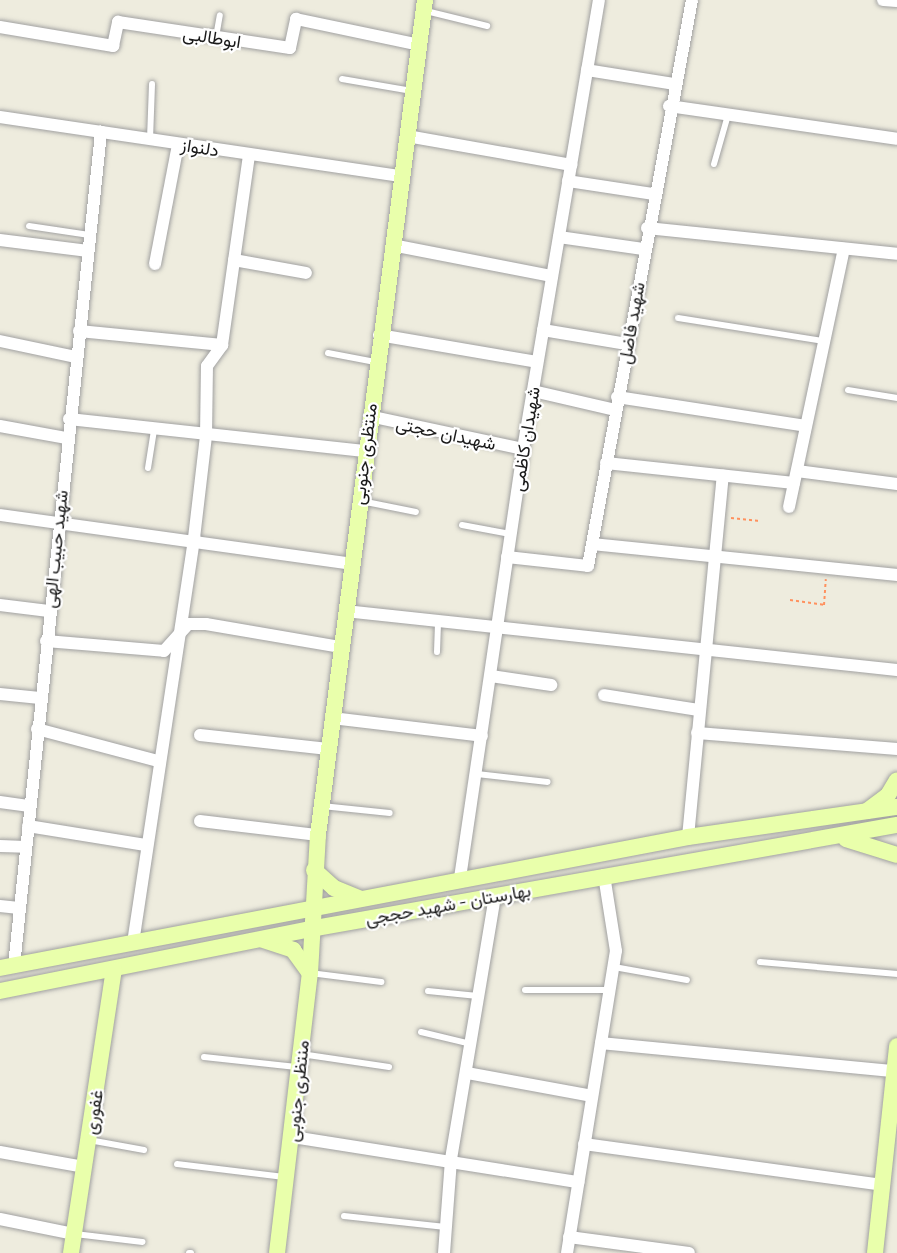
<!DOCTYPE html>
<html>
<head>
<meta charset="utf-8">
<style>
	body { margin:0 }
	#map { position:relative; width:897px; height:1253px; overflow:hidden; background:#eeecde; font-family:Manrope,Vazirmatn,sans-serif }
	div>[style] { position:absolute }
	[style*='--x'] { left:calc(var(--x)*1px); top:calc(var(--y)*1px); width:calc(var(--w)*1px); rotate:calc(var(--a)*1deg) }
	.path>* { height:2px; margin-top:-1px; transform-origin:0; background:repeating-linear-gradient(90deg,#ff915e 0 3px,transparent 0 6px) }
	.roads { filter:drop-shadow(0 0 2px #a1a1a1) drop-shadow(0 0 2px #a1a1a1) }
	.lane>* { height:6px; margin:-3px; padding:0 3px; transform-origin:3px; border-radius:3px; background:#fff }
	.street>* { height:12px; margin:-6px; padding:0 6px; transform-origin:6px; border-radius:6px; background:#fff }
	.secondary>* { height:16px; margin:-8px; padding:0 8px; transform-origin:8px; border-radius:8px; background:#e9ffab }
	span { translate:-50% -50%; white-space:nowrap; text-align:center; line-height:1.15; -webkit-text-stroke:4.5px #fff; paint-order:stroke }
	.street-label { font-size:18px; color:#1a1a1a }
</style>
</head>
<body>
<div id="map">
	<div class="path">
		<div style="--x:731;--y:518;--w:29;--a:6"></div>
		<div style="--x:790;--y:600;--w:34;--a:8"></div>
		<div style="--x:824;--y:605;--w:26;--a:-86"></div>
	</div>
	<div class="roads">
		<div class="lane">
			<div style="--x:426;--y:11;--w:63;--a:13.8"></div>
			<div style="--x:216;--y:37;--w:22;--a:-80"></div>
			<div style="--x:342;--y:79;--w:71;--a:9.7"></div>
			<div style="--x:150;--y:139;--w:55;--a:-87.9"></div>
			<div style="--x:714;--y:164;--w:51;--a:-74.1"></div>
			<div style="--x:29;--y:226;--w:61;--a:8.5"></div>
			<div style="--x:678;--y:318;--w:148;--a:9"></div>
			<div style="--x:328;--y:353;--w:48;--a:10.8"></div>
			<div style="--x:848;--y:390;--w:50;--a:9.3"></div>
			<div style="--x:148;--y:468;--w:39;--a:-81"></div>
			<div style="--x:361;--y:501;--w:56;--a:11.3"></div>
			<div style="--x:462;--y:525;--w:49;--a:10.6"></div>
			<div style="--x:437;--y:652;--w:31;--a:-88"></div>
			<div style="--x:477;--y:774;--w:71;--a:6.4"></div>
			<div style="--x:322;--y:806;--w:68;--a:5.9"></div>
			<div style="--x:760;--y:962;--w:138;--a:5"></div>
			<div style="--x:614;--y:967;--w:74;--a:10.1"></div>
			<div style="--x:310;--y:973;--w:72;--a:7.2"></div>
			<div style="--x:525;--y:990;--w:84;--a:0"></div>
			<div style="--x:428;--y:991;--w:50;--a:5.7"></div>
			<div style="--x:421;--y:1032;--w:51;--a:13.5"></div>
			<div style="--x:301;--y:1054;--w:89;--a:8.4"></div>
			<div style="--x:204;--y:1057;--w:93;--a:6.2"></div>
			<div style="--x:89;--y:1140;--w:56;--a:10.3"></div>
			<div style="--x:177;--y:1164;--w:108;--a:6.9"></div>
			<div style="--x:344;--y:1216;--w:102;--a:6.2"></div>
			<div style="--x:75;--y:1234;--w:68;--a:6.7"></div>
			<div style="--x:189;--y:1253;--w:2;--a:0"></div>
		</div>
		<div class="street">
			<div style="--x:883;--y:0;--w:14;--a:4"></div>
			<div style="--x:0;--y:27;--w:115;--a:9.5"></div>
			<div style="--x:113;--y:46;--w:25;--a:-78"></div>
			<div style="--x:118;--y:22;--w:174;--a:8.6"></div>
			<div style="--x:290;--y:48;--w:30;--a:-78"></div>
			<div style="--x:296;--y:19;--w:126;--a:11.9"></div>
			<div style="--x:587;--y:70;--w:88;--a:9.1"></div>
			<div style="--x:669;--y:106;--w:230;--a:8.2"></div>
			<div style="--x:0;--y:117;--w:405;--a:8.4"></div>
			<div style="--x:407;--y:136;--w:167;--a:10"></div>
			<div style="--x:568;--y:181;--w:86;--a:8.7"></div>
			<div style="--x:647;--y:228;--w:251;--a:5.9"></div>
			<div style="--x:559;--y:237;--w:85;--a:8.1"></div>
			<div style="--x:0;--y:240;--w:89;--a:7.1"></div>
			<div style="--x:392;--y:245;--w:163;--a:11"></div>
			<div style="--x:234;--y:260;--w:73;--a:10.2"></div>
			<div style="--x:155;--y:264;--w:122;--a:-79.1"></div>
			<div style="--x:543;--y:330;--w:85;--a:9.5"></div>
			<div style="--x:79;--y:331;--w:144;--a:5.6"></div>
			<div style="--x:379;--y:335;--w:160;--a:9.7"></div>
			<div style="--x:0;--y:341;--w:78;--a:11.9"></div>
			<div style="--x:533;--y:391;--w:84;--a:13"></div>
			<div style="--x:617;--y:397;--w:191;--a:8.7"></div>
			<div style="--x:369;--y:416;--w:157;--a:12.1"></div>
			<div style="--x:69;--y:419;--w:297;--a:6.2"></div>
			<div style="--x:0;--y:426;--w:68;--a:10.2"></div>
			<div style="--x:606;--y:463;--w:189;--a:6.1"></div>
			<div style="--x:797;--y:471;--w:101;--a:7.4"></div>
			<div style="--x:789;--y:507;--w:264;--a:-78"></div>
			<div style="--x:0;--y:515;--w:354;--a:7.9"></div>
			<div style="--x:592;--y:544;--w:307;--a:5.8"></div>
			<div style="--x:507;--y:557;--w:81;--a:6.3"></div>
			<div style="--x:588;--y:566;--w:575;--a:-79.59"></div>
			<div style="--x:0;--y:605;--w:49;--a:7"></div>
			<div style="--x:345;--y:611;--w:555;--a:6.1"></div>
			<div style="--x:46;--y:641;--w:118;--a:4.8"></div>
			<div style="--x:164;--y:651;--w:36;--a:-48"></div>
			<div style="--x:188;--y:624;--w:18;--a:0"></div>
			<div style="--x:206;--y:624;--w:137;--a:9.7"></div>
			<div style="--x:491;--y:676;--w:61;--a:8.5"></div>
			<div style="--x:0;--y:694;--w:40;--a:5.7"></div>
			<div style="--x:604;--y:695;--w:96;--a:9"></div>
			<div style="--x:332;--y:718;--w:151;--a:6.8"></div>
			<div style="--x:37;--y:729;--w:125;--a:14.8"></div>
			<div style="--x:697;--y:733;--w:201;--a:4.6"></div>
			<div style="--x:200;--y:735;--w:129;--a:6.2"></div>
			<div style="--x:0;--y:802;--w:30;--a:8"></div>
			<div style="--x:200;--y:821;--w:119;--a:6.8"></div>
			<div style="--x:28;--y:826;--w:119;--a:9.2"></div>
			<div style="--x:688;--y:837;--w:363;--a:-84.5"></div>
			<div style="--x:0;--y:846;--w:25;--a:2"></div>
			<div style="--x:460;--y:878;--w:434;--a:-81.6"></div>
			<div style="--x:523;--y:449;--w:455;--a:-80.4"></div>
			<div style="--x:0;--y:906;--w:19;--a:6"></div>
			<div style="--x:133;--y:943;--w:410;--a:-81.4"></div>
			<div style="--x:194;--y:538;--w:103;--a:-83.3"></div>
			<div style="--x:206;--y:436;--w:70;--a:-89.2"></div>
			<div style="--x:207;--y:366;--w:26;--a:-54"></div>
			<div style="--x:222;--y:345;--w:192;--a:-81.9"></div>
			<div style="--x:14;--y:966;--w:839;--a:-84.04"></div>
			<div style="--x:601;--y:1043;--w:294;--a:5.5"></div>
			<div style="--x:467;--y:1073;--w:127;--a:10.4"></div>
			<div style="--x:293;--y:1137;--w:289;--a:9"></div>
			<div style="--x:584;--y:1144;--w:301;--a:7.8"></div>
			<div style="--x:0;--y:1152;--w:85;--a:10.1"></div>
			<div style="--x:0;--y:1219;--w:76;--a:11.5"></div>
			<div style="--x:569;--y:1237;--w:121;--a:7.6"></div>
			<div style="--x:444;--y:1253;--w:94;--a:-85.7"></div>
			<div style="--x:451;--y:1159;--w:267;--a:-80.5"></div>
			<div style="--x:567;--y:1253;--w:306;--a:-80.8"></div>
			<div style="--x:616;--y:951;--w:77;--a:-99"></div>
		</div>
		<div class="secondary">
			<div style="--x:867;--y:811;--w:26;--a:-37"></div>
			<div style="--x:888;--y:795;--w:17;--a:-59"></div>
			<div style="--x:846;--y:839;--w:53;--a:17.4"></div>
			<div style="--x:314;--y:870;--w:27;--a:42"></div>
			<div style="--x:334;--y:888;--w:27;--a:22"></div>
			<div style="--x:263;--y:940;--w:32;--a:18"></div>
			<div style="--x:293;--y:950;--w:29;--a:54"></div>
			<div style="--x:0;--y:968;--w:700;--a:-10.78"></div>
			<div style="--x:688;--y:837;--w:211;--a:-8.2"></div>
			<div style="--x:0;--y:991;--w:316;--a:-11.3"></div>
			<div style="--x:310;--y:929;--w:596;--a:-10.05"></div>
			<div style="--x:71;--y:1253;--w:286;--a:-81.4"></div>
			<div style="--x:277;--y:1253;--w:282;--a:-83.3"></div>
			<div style="--x:310;--y:973;--w:138;--a:-86.7"></div>
			<div style="--x:318;--y:835;--w:842;--a:-82.7"></div>
			<div style="--x:875;--y:1253;--w:208;--a:-83.9"></div>
		</div>
	</div>
	<div class="street-label">
		<span style="left:212px;top:37px;rotate:9deg">ابوطالبی</span>
		<span style="left:200px;top:147px;rotate:9deg">دلنواز</span>
		<span style="left:631px;top:323px;rotate:-80deg">شهید فاضل</span>
		<span style="left:446px;top:433px;rotate:12deg">شهیدان حجتی</span>
		<span style="left:525px;top:439px;rotate:-81deg">شهیدان کاظمی</span>
		<span style="left:364px;top:454px;rotate:-83deg">منتظری جنوبی</span>
		<span style="left:55px;top:549px;rotate:-84deg">شهید حبیب الهی</span>
		<span style="left:448px;top:904px;rotate:-10deg">بهارستان - شهید حججی</span>
		<span style="left:297px;top:1091px;rotate:-84deg">منتظری جنوبی</span>
		<span style="left:93px;top:1112px;rotate:-81deg">غفوری</span>
	</div>
</div>
</body>
</html>
